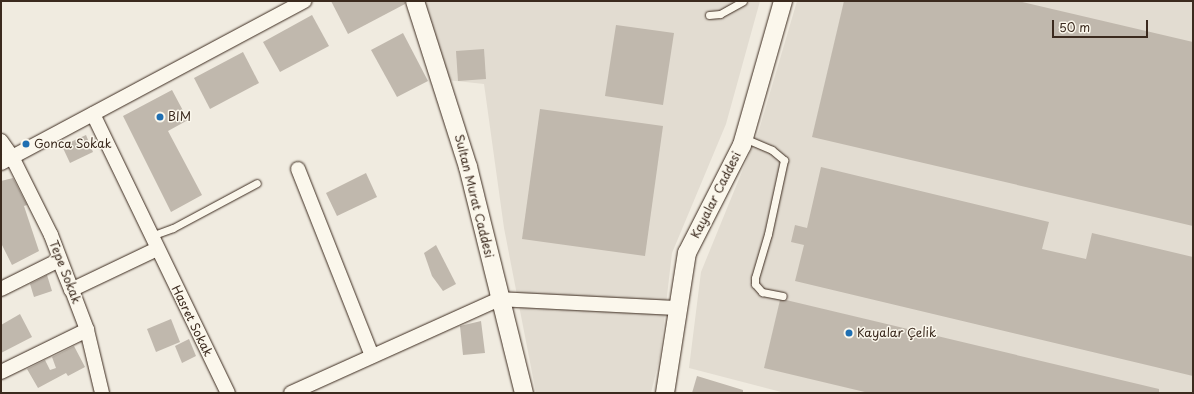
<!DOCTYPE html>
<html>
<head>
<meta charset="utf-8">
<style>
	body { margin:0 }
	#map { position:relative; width:1194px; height:394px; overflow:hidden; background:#f0ebe0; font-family:"Playpen Sans",sans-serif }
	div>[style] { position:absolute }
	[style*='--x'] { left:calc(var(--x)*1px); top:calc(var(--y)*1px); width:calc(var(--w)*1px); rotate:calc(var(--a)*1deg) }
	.built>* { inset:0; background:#e2dcd1 }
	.building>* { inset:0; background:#c0b8ad }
	.roads { filter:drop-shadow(0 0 1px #3b2a1e) drop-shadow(0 0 1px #3b2a1e) }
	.service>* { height:7px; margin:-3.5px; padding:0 3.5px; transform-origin:3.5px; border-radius:3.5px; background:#fbf7ec }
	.minor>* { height:14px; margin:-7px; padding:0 7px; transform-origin:7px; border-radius:7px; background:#fbf7ec }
	.tertiary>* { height:18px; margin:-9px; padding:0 9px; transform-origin:9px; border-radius:9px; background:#fbf7ec }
	.dots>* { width:11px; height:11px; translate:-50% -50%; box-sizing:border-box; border:2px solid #fbf7ec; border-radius:50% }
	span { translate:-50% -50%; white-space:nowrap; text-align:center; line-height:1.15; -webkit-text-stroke:3px #fbf7ec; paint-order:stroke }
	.poi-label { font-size:12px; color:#3b2a1e }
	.left { translate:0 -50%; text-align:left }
	.street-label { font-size:12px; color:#3b2a1e }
	.frame { position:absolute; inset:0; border:2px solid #3b2a1e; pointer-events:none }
	.scale { position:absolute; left:1052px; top:20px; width:96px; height:18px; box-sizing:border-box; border:2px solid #3b2a1e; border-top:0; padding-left:5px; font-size:12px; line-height:14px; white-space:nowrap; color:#3b2a1e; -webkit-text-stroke:3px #fbf7ec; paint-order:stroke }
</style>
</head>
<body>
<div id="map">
	<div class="built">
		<div style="clip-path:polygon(425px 1px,760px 1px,726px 124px,672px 253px,660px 356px,651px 393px,536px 393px,504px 228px,484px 84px,447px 80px)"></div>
		<div style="clip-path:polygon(797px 1px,1193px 1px,1193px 393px,785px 393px,689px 368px,701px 272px,759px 130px)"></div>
	</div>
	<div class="building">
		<div style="clip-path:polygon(331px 1px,405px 1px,405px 4px,348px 34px)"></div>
		<div style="clip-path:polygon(844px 1px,1018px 1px,1193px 42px,1193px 226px,812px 137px)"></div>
		<div style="clip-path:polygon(312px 15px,329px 46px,280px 72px,263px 42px)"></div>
		<div style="clip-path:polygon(616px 25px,674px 33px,663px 105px,605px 96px)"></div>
		<div style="clip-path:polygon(403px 33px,428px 81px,397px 97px,371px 50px)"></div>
		<div style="clip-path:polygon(484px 49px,486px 79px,458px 81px,456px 51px)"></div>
		<div style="clip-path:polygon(243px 52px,259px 83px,210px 109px,194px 78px)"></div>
		<div style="clip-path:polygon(172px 90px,188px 120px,168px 131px,202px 195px,171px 212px,123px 116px)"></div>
		<div style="clip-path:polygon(540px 109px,663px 126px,645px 256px,522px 239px)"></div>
		<div style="clip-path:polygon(86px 135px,93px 152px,70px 163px,62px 146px)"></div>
		<div style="clip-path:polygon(821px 167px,1049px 222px,1042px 249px,1086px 259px,1092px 233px,1193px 257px,1193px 376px,795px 281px,804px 245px,791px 242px,795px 225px,807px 228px)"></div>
		<div style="clip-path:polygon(366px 173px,377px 197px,337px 216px,326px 193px)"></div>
		<div style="clip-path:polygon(13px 178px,27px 205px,24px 206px,39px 251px,12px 265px,1px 243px,1px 181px)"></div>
		<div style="clip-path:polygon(436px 245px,456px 284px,443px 291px,432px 276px,424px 253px)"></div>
		<div style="clip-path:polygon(47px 275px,52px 291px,34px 297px,30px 284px)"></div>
		<div style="clip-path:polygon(780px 300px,786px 300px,1159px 389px,1159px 393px,869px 393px,764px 368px)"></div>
		<div style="clip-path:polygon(20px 314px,32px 337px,1px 353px,1px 325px)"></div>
		<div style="clip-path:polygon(171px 319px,180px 342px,156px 352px,147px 329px)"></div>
		<div style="clip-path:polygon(481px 321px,485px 353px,463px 355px,460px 326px)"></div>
		<div style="clip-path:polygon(189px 339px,196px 356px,182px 363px,175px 346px)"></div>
		<div style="clip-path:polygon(74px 346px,85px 367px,68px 376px,66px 373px,38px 388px,27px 369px,45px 360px,50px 370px,56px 368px,52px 357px)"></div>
		<div style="clip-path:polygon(697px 376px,743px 390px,743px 393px,692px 393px)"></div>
	</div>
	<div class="roads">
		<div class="service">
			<div style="--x:709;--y:15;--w:11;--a:-5"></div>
			<div style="--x:720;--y:14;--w:26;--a:-29"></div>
			<div style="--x:744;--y:138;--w:30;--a:23"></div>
			<div style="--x:772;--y:150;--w:16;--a:40"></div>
			<div style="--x:784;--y:160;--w:76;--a:102.2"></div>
			<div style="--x:768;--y:234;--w:46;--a:106.5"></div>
			<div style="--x:755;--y:278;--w:6;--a:90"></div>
			<div style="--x:755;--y:284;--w:11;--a:49"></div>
			<div style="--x:762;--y:292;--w:21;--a:11"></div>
			<div style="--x:151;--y:236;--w:23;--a:-20"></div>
			<div style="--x:173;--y:228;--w:95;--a:-28.2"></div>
		</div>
		<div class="minor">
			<div style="--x:93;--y:114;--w:310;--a:64.2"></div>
			<div style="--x:1;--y:141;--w:19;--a:55"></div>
			<div style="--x:12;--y:157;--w:87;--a:63.4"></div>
			<div style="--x:51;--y:235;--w:102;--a:69.2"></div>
			<div style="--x:87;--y:330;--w:65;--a:76.6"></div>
			<div style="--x:1;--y:163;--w:344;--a:-28.1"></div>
			<div style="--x:298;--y:169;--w:201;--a:68.4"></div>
			<div style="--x:1;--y:289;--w:65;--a:-26.6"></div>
			<div style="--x:59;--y:260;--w:32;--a:68"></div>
			<div style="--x:71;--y:290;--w:95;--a:-25.5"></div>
			<div style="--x:1;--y:372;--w:96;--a:-26"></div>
			<div style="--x:291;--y:393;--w:228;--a:-24.3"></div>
			<div style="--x:499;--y:299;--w:180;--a:2.9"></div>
		</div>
		<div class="tertiary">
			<div style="--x:415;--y:1;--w:174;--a:72.3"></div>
			<div style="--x:468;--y:167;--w:233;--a:76.1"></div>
			<div style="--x:665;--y:393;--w:142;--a:-81.1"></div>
			<div style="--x:687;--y:253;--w:121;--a:-63"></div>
			<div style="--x:742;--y:145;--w:150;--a:-74.1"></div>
		</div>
	</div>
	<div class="dots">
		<div style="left:160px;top:117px;background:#1f6fb2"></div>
		<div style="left:26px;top:144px;background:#1f6fb2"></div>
		<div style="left:849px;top:333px;background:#1f6fb2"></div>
	</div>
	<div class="poi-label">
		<span class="left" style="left:168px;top:117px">BIM</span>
		<span class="left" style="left:34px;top:144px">Gonca Sokak</span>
		<span class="left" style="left:857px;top:333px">Kayalar Çelik</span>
	</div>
	<div class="street-label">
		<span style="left:716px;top:195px;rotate:-63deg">Kayalar Caddesi</span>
		<span style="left:474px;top:196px;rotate:76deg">Sultan Murat Caddesi</span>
		<span style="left:65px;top:272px;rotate:69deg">Tepe Sokak</span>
		<span style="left:192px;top:321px;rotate:64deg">Hasret Sokak</span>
	</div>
	<div class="frame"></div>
	<div class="scale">50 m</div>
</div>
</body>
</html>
